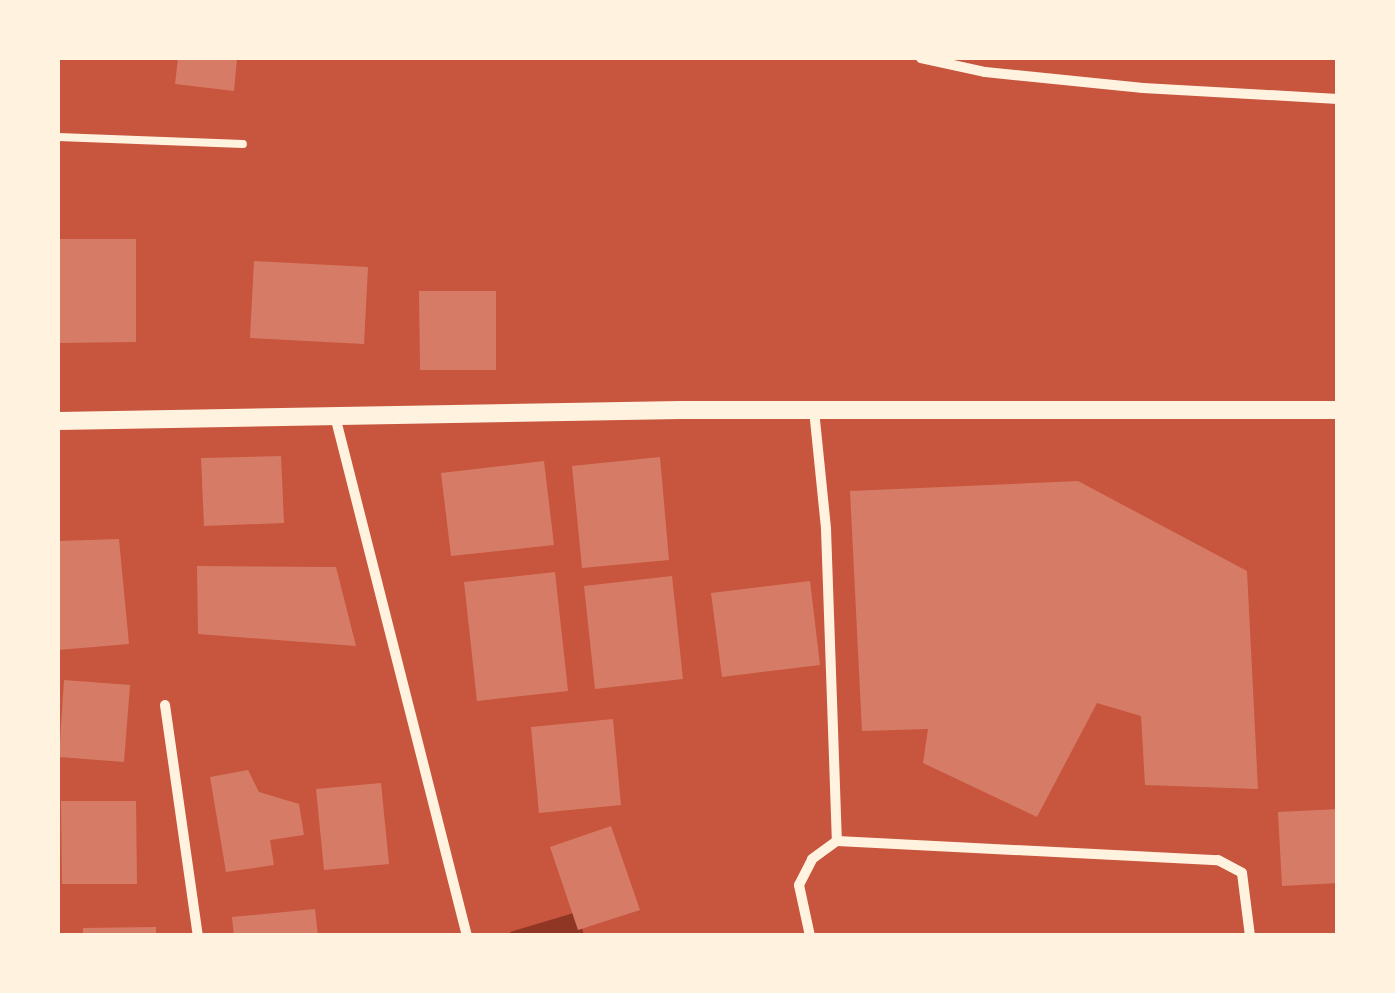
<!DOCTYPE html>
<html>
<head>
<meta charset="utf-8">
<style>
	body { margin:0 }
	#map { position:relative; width:1395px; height:993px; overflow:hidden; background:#c8553d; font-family:Lato,sans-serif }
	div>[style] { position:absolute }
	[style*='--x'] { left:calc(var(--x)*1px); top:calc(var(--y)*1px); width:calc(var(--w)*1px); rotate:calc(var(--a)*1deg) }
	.water>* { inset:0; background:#8f3625 }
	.building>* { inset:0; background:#d67c66 }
	.service>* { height:8px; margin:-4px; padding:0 4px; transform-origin:4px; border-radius:4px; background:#fff3e0 }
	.minor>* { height:10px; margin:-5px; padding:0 5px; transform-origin:5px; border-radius:5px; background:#fff3e0 }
	.tertiary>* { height:18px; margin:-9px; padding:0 9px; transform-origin:9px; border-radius:9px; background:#fff3e0 }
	span { translate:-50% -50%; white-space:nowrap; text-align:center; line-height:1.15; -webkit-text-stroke:10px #fff3e0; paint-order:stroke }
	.frame { position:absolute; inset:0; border:60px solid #fff3e0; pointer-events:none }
</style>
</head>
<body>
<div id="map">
	<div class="water">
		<div style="clip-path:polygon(577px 912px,584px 935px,511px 936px,510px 932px)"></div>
	</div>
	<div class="building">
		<div style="clip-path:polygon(178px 58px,237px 58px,234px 91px,175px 84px)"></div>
		<div style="clip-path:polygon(58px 239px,136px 239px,136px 342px,58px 343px)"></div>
		<div style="clip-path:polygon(254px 261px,368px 267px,364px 344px,250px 338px)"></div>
		<div style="clip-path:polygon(419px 291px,496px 291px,496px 370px,420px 370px)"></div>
		<div style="clip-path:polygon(281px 456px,284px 523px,204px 526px,201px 458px)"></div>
		<div style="clip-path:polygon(660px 457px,669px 560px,582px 568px,572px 466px)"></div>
		<div style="clip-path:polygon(544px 461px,554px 545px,451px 556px,441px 473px)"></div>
		<div style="clip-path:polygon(1078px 481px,1247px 571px,1258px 789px,1145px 785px,1141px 716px,1097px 703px,1037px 817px,923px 763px,928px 729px,862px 731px,850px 491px)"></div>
		<div style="clip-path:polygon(119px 539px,129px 644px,58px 650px,58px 541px)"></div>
		<div style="clip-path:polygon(197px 566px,336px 567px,356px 646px,198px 634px)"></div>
		<div style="clip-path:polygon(555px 572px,568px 691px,477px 701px,464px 582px)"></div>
		<div style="clip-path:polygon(672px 576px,683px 679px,595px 689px,584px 586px)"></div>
		<div style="clip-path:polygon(810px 581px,820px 665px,722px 677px,711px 593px)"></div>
		<div style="clip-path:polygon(64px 680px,130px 685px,124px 762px,59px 757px)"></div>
		<div style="clip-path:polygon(613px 719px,621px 805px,539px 813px,531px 727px)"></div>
		<div style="clip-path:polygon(248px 770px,259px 792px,299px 804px,304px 835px,270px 840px,274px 865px,226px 872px,210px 777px)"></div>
		<div style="clip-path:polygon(381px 783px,389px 864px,324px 870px,316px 789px)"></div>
		<div style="clip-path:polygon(61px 801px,136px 801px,137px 884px,62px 884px)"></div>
		<div style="clip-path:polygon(1338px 809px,1338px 883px,1282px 886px,1278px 812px)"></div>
		<div style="clip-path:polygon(611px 826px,640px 910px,578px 930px,550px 847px)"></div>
		<div style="clip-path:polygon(315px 909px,318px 936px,234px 936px,232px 917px)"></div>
		<div style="clip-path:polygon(156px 927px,156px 936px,83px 936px,83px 928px)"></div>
	</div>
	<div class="service">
		<div style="--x:58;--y:137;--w:185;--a:2.2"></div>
	</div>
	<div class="minor">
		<div style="--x:921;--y:58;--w:66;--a:12.3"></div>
		<div style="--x:985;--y:72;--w:159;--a:5.8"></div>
		<div style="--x:1143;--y:88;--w:195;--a:3.2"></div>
		<div style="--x:814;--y:410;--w:120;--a:84.2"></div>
		<div style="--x:826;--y:529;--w:312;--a:88"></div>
		<div style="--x:335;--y:416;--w:536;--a:75.76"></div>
		<div style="--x:165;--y:705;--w:233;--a:81.9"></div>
		<div style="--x:810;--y:936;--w:52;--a:-102.2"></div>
		<div style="--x:799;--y:885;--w:29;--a:-63"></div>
		<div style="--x:812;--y:859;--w:31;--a:-36"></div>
		<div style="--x:837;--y:841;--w:381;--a:2.9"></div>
		<div style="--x:1218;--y:860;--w:27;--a:28"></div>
		<div style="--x:1242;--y:873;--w:64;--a:82.8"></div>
	</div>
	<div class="tertiary">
		<div style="--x:58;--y:421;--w:622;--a:-1.01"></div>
		<div style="--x:680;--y:410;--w:658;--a:0"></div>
	</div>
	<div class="frame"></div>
</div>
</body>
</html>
